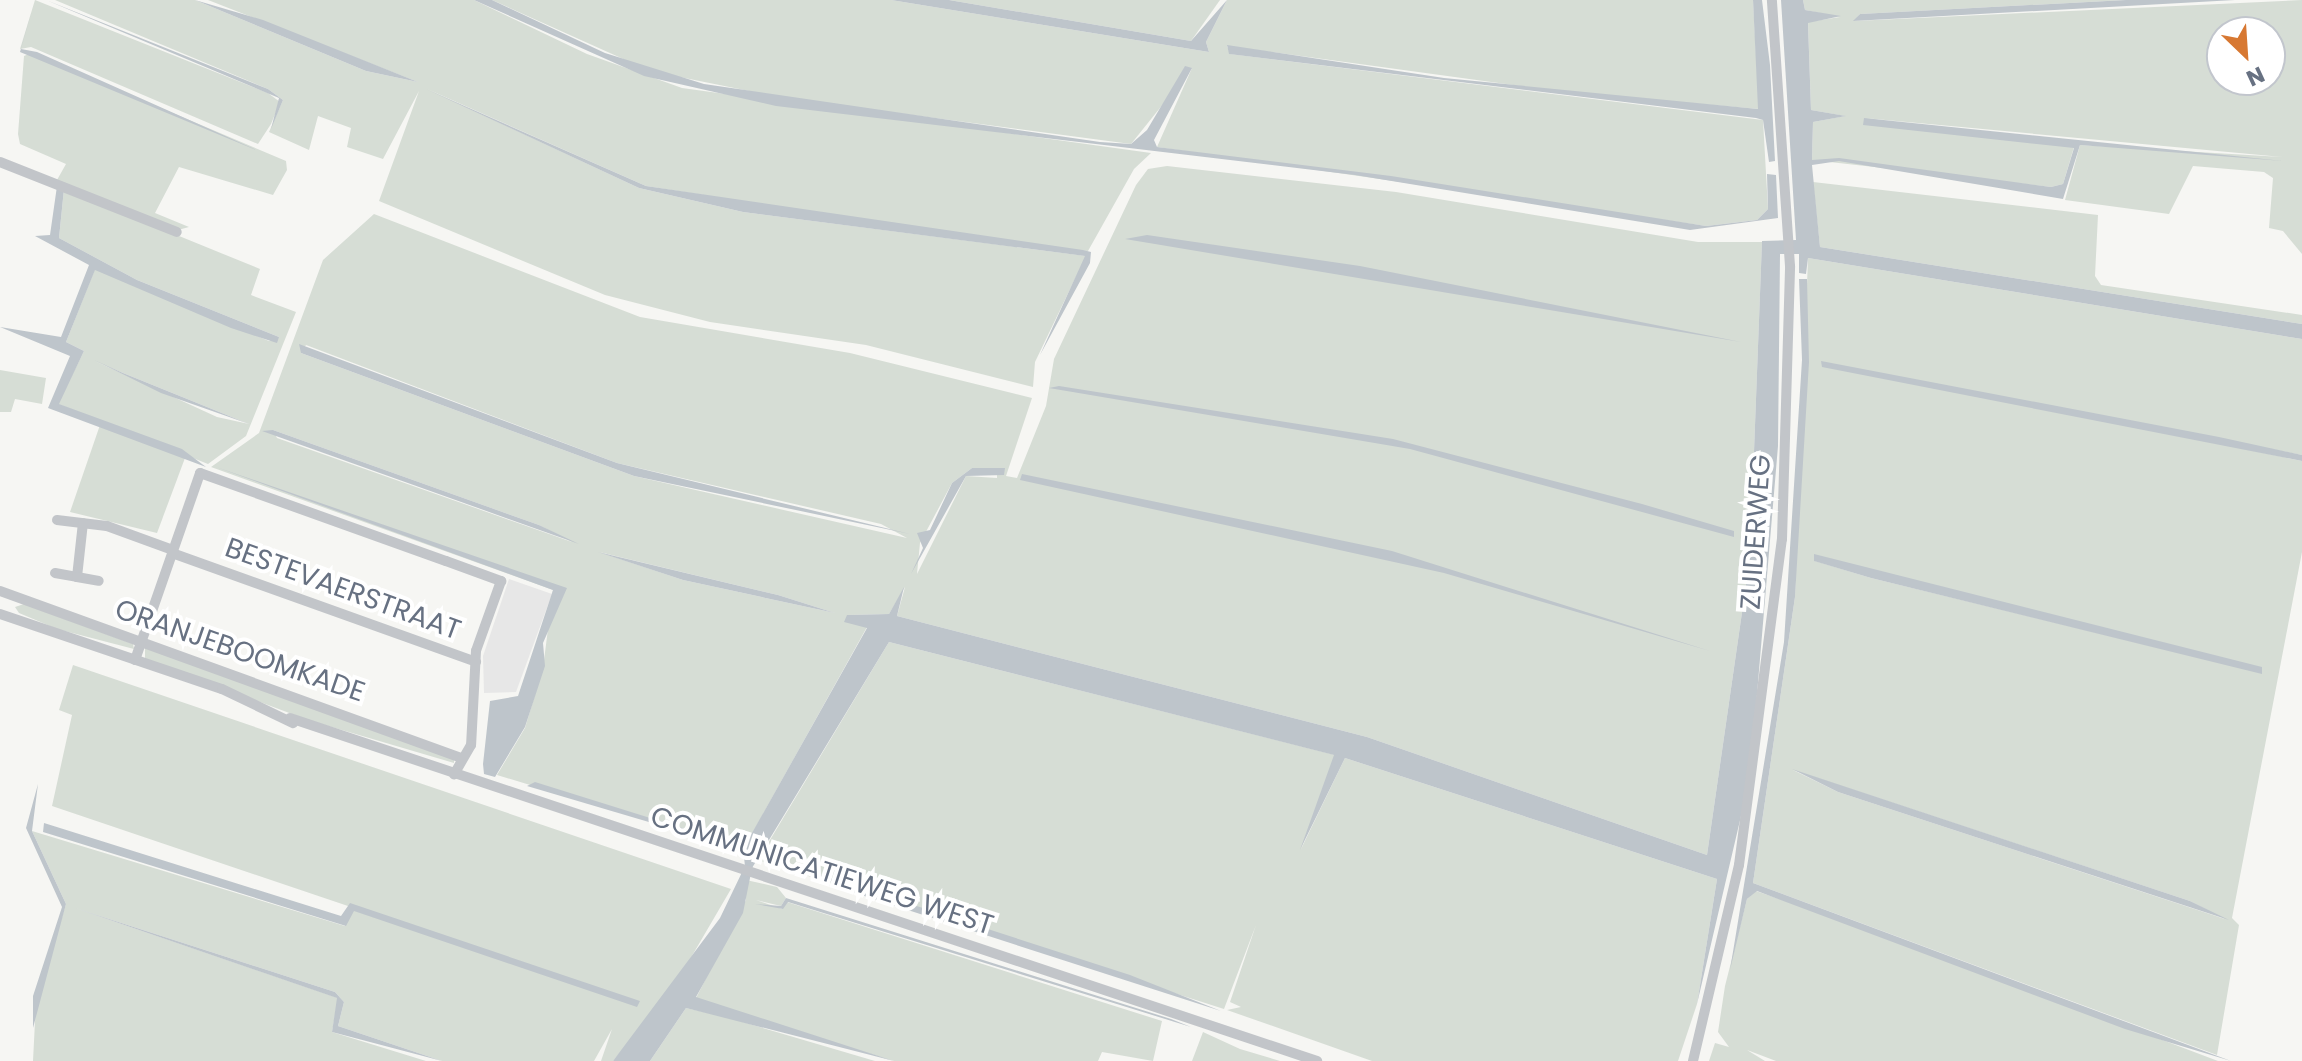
<!DOCTYPE html>
<html>
<head>
<meta charset="utf-8">
<style>
	body { margin:0 }
	#map { position:relative; width:2302px; height:1061px; overflow:hidden; background:#f6f6f3; font-family:Poppins,sans-serif }
	div>[style] { position:absolute }
	[style*='--x'] { left:calc(var(--x)*1px); top:calc(var(--y)*1px); width:calc(var(--w)*1px); rotate:calc(var(--a)*1deg) }
	.built>* { inset:0; background:#e7e7e7 }
	.green>* { inset:0; background:#d6ddd5 }
	.water>* { inset:0; background:#bec5cb }
	.minor>* { height:10px; margin:-5px; padding:0 5px; transform-origin:5px; border-radius:5px; background:#c2c5c9 }
	span { translate:-50% -50%; white-space:nowrap; text-align:center; line-height:1.15; -webkit-text-stroke:8px #fff; paint-order:stroke }
	.street-label { font-size:28px; color:#677182 }
	.north { position:absolute; left:2206px; top:16px; width:80px; height:80px; box-sizing:border-box; background:#fff; border:2px solid #c2c6cd; border-radius:50%; rotate:155deg; font-size:22px; font-weight:700; line-height:32px; text-align:center; color:#677182 }
	.north::after { content:''; display:block; margin:auto; width:28px; height:36px; background:#d77832; clip-path:polygon(50% 0,100% 100%,50% 72%,0 100%) }
</style>
</head>
<body>
<div id="map">
	<div class="built">
		<div style="clip-path:polygon(509px 579px,552px 594px,516px 692px,484px 693px,483px 656px)"></div>
	</div>
	<div class="green">
		<div style="clip-path:polygon(35px 0,268px 93px,280px 102px,271px 124px,258px 144px,31px 47px,20px 49px)"></div>
		<div style="clip-path:polygon(55px 0,195px 0,366px 71px,418px 82px,208px 0,474px 0,587px 54px,682px 88px,1151px 153px,1134px 169px,1088px 251px,1042px 248px,646px 186px,427px 89px,639px 188px,743px 212px,1086px 256px,1035px 362px,1033px 387px,866px 345px,710px 322px,605px 295px,379px 201px,419px 91px,383px 159px,347px 147px,351px 128px,318px 116px,309px 150px,269px 132px,283px 100px,268px 89px)"></div>
		<div style="clip-path:polygon(492px 0,891px 0,1209px 52px,1206px 42px,1227px 0,1753px 0,1759px 109px,1572px 93px,1227px 46px,1230px 54px,1763px 120px,1768px 209px,1757px 220px,1706px 226px,1157px 147px,1192px 68px,1131px 144px,784px 98px,650px 71px)"></div>
		<div style="clip-path:polygon(949px 0,1220px 0,1191px 41px)"></div>
		<div style="clip-path:polygon(evenodd,1803px 0,2126px 0,1860px 14px,1854px 21px,2302px 0,2302px 254px,2283px 231px,2269px 228px,2273px 178px,2264px 172px,2193px 166px,2169px 214px,2065px 200px,2080px 145px,2282px 157px,1864px 118px,2074px 147px,2063px 184px,2051px 187px,1812px 160px,1813px 122px,1845px 116px,1811px 110px,1808px 22px,1840px 17px,1805px 10px,1803px 0,2222px 32px,2270px 32px,2270px 80px,2222px 80px,2222px 32px)"></div>
		<div style="clip-path:polygon(31px 53px,286px 161px,287px 170px,273px 195px,179px 167px,155px 213px,189px 227px,178px 230px,57px 180px,66px 164px,20px 144px,18px 134px,24px 56px)"></div>
		<div style="clip-path:polygon(evenodd,1167px 166px,1396px 192px,1698px 242px,1762px 242px,1750px 557px,1707px 855px,1367px 737px,897px 616px,905px 587px,889px 614px,847px 615px,867px 627px,743px 850px,497px 775px,525px 728px,543px 668px,553px 590px,211px 467px,259px 433px,323px 260px,374px 214px,640px 317px,850px 353px,1032px 398px,1006px 476px,1017px 478px,1046px 406px,1054px 359px,1136px 185px,1148px 169px,1167px 166px,306px 345px,617px 463px,881px 524px,907px 538px,634px 476px,301px 353px,306px 345px,1167px 166px,273px 430px,539px 525px,572px 542px,277px 438px,273px 430px,1167px 166px,972px 468px,997px 471px,997px 478px,966px 476px,917px 574px,920px 543px,952px 483px,972px 468px,1167px 166px,599px 552px,778px 595px,835px 613px,683px 580px,599px 552px)"></div>
		<div style="clip-path:polygon(1813px 182px,2098px 215px,2095px 276px,2101px 285px,2302px 315px,2302px 324px,1820px 247px)"></div>
		<div style="clip-path:polygon(evenodd,64px 189px,260px 269px,251px 295px,296px 312px,246px 436px,208px 464px,58px 404px,84px 351px,66px 342px,95px 269px,269px 341px,279px 337px,137px 280px,59px 238px,64px 189px,95px 361px,123px 373px,249px 424px,217px 417px,95px 361px)"></div>
		<div style="clip-path:polygon(evenodd,1808px 258px,2302px 339px,2302px 455px,1822px 362px,2302px 461px,2302px 552px,2232px 918px,2239px 925px,2217px 1055px,1753px 883px,1795px 597px,1808px 258px,1814px 555px,1886px 576px,2082px 623px,2262px 673px,1871px 578px,1815px 561px,1814px 555px,1808px 258px,1793px 770px,2190px 901px,2225px 919px,1838px 792px,1793px 770px)"></div>
		<div style="clip-path:polygon(0 370px,46px 378px,42px 404px,15px 399px,11px 412px,0 412px)"></div>
		<div style="clip-path:polygon(100px 425px,185px 458px,157px 533px,70px 512px)"></div>
		<div style="clip-path:polygon(24px 604px,133px 644px,134px 649px,57px 629px,19px 613px,15px 607px)"></div>
		<div style="clip-path:polygon(889px 642px,1335px 755px,1301px 849px,1345px 758px,1717px 879px,1697px 1004px,1678px 1061px,1372px 1061px,1227px 1010px,1241px 1007px,1230px 1002px,1256px 925px,1224px 1009px,758px 860px)"></div>
		<div style="clip-path:polygon(145px 647px,454px 758px,454px 763px,308px 720px,145px 659px)"></div>
		<div style="clip-path:polygon(73px 665px,343px 757px,731px 889px,672px 990px,613px 1061px,601px 1061px,612px 1029px,594px 1061px,442px 1061px,338px 1026px,344px 1002px,335px 992px,75px 908px,338px 998px,332px 1032px,426px 1061px,33px 1061px,36px 1002px,66px 904px,32px 831px,345px 926px,353px 910px,638px 1004px,52px 806px,72px 715px,59px 710px)"></div>
		<div style="clip-path:polygon(746px 880px,777px 887px,786px 898px,781px 906px,756px 900px,782px 909px,787px 902px,1162px 1021px,1153px 1061px,1102px 1052px,1098px 1061px,894px 1061px,702px 1003px,696px 998px,746px 900px)"></div>
		<div style="clip-path:polygon(1756px 891px,1874px 931px,2218px 1061px,1776px 1061px,1747px 1050px,1765px 1061px,1709px 1061px,1715px 1043px,1729px 1047px,1718px 1032px,1725px 986px,1747px 899px)"></div>
		<div style="clip-path:polygon(686px 1008px,726px 1017px,875px 1061px,650px 1061px)"></div>
		<div style="clip-path:polygon(1203px 1032px,1240px 1049px,1280px 1061px,1192px 1061px)"></div>
	</div>
	<div class="water">
		<div style="clip-path:polygon(35px 0,21px 49px,37px 52px,261px 152px,20px 52px)"></div>
		<div style="clip-path:polygon(46px 0,268px 89px,283px 100px,271px 129px,279px 98px)"></div>
		<div style="clip-path:polygon(195px 0,263px 20px,418px 82px,366px 71px)"></div>
		<div style="clip-path:polygon(474px 0,492px 0,605px 53px,704px 84px,1100px 142px,1131px 144px,1147px 130px,1185px 66px,1192px 68px,1154px 140px,1157px 147px,1391px 176px,1706px 226px,1757px 220px,1768px 209px,1767px 174px,1776px 175px,1778px 218px,1690px 230px,1355px 175px,776px 106px,644px 76px)"></div>
		<div style="clip-path:polygon(891px 0,949px 0,1191px 41px,1227px 0,1206px 42px,1209px 52px)"></div>
		<div style="clip-path:polygon(1753px 0,1762px 0,1770px 65px,1775px 161px,1769px 162px,1763px 120px,1756px 118px,1229px 54px,1227px 45px,1444px 78px,1758px 109px)"></div>
		<div style="clip-path:polygon(1781px 0,1803px 0,1805px 10px,1841px 16px,1808px 23px,1811px 110px,1846px 116px,1813px 122px,1812px 160px,1839px 158px,2051px 187px,2063px 184px,2074px 148px,1863px 125px,1864px 118px,2283px 161px,2080px 145px,2063px 199px,1839px 161px,1812px 165px,1820px 247px,2302px 324px,2302px 339px,1808px 258px,1806px 274px,1799px 273px,1799px 254px,1780px 254px,1778px 446px,1756px 706px,1745px 799px,1697px 1004px,1717px 879px,1345px 758px,1300px 850px,1334px 755px,889px 642px,752px 868px,743px 913px,696px 997px,894px 1061px,686px 1008px,650px 1061px,613px 1061px,720px 918px,745px 866px,743px 849px,867px 628px,844px 622px,847px 615px,889px 614px,904px 587px,897px 616px,1367px 737px,1707px 855px,1750px 557px,1762px 241px,1796px 240px)"></div>
		<div style="clip-path:polygon(2126px 0,2235px 0,1853px 21px,1860px 14px)"></div>
		<div style="clip-path:polygon(426px 89px,646px 186px,1083px 250px,1091px 252px,1090px 263px,1040px 355px,1085px 256px,743px 212px,639px 188px)"></div>
		<div style="clip-path:polygon(57px 186px,64px 189px,59px 238px,137px 280px,279px 337px,277px 343px,231px 328px,95px 270px,66px 342px,84px 351px,59px 404px,182px 449px,206px 467px,48px 408px,70px 356px,0 327px,61px 337px,89px 265px,35px 236px,50px 235px)"></div>
		<div style="clip-path:polygon(1147px 235px,1360px 266px,1741px 342px,1125px 239px)"></div>
		<div style="clip-path:polygon(1799px 279px,1807px 279px,1809px 362px,1795px 597px,1753px 883px,2231px 1061px,2125px 1029px,1757px 891px,1747px 899px,1730px 970px,1784px 642px,1802px 360px)"></div>
		<div style="clip-path:polygon(299px 344px,617px 463px,910px 534px,634px 476px,301px 353px)"></div>
		<div style="clip-path:polygon(94px 360px,123px 373px,249px 424px,161px 393px)"></div>
		<div style="clip-path:polygon(1821px 361px,2219px 437px,2302px 455px,2302px 461px,1822px 367px)"></div>
		<div style="clip-path:polygon(1059px 386px,1393px 439px,1642px 504px,1734px 531px,1734px 537px,1410px 449px,1049px 388px)"></div>
		<div style="clip-path:polygon(273px 430px,539px 525px,579px 544px,262px 431px)"></div>
		<div style="clip-path:polygon(216px 467px,567px 588px,543px 643px,545px 666px,525px 727px,495px 777px,484px 774px,483px 764px,490px 701px,518px 696px,553px 590px)"></div>
		<div style="clip-path:polygon(972px 468px,1005px 468px,1004px 475px,966px 476px,911px 574px,923px 548px,917px 533px,930px 530px,952px 483px)"></div>
		<div style="clip-path:polygon(1022px 474px,1392px 551px,1710px 651px,1444px 573px,1020px 480px)"></div>
		<div style="clip-path:polygon(598px 552px,778px 595px,835px 613px,683px 580px)"></div>
		<div style="clip-path:polygon(1814px 554px,2262px 667px,2262px 674px,1871px 578px,1814px 561px)"></div>
		<div style="clip-path:polygon(1792px 769px,2190px 901px,2229px 920px,1838px 792px)"></div>
		<div style="clip-path:polygon(535px 782px,727px 842px,730px 846px,527px 786px)"></div>
		<div style="clip-path:polygon(38px 784px,32px 831px,66px 904px,33px 1028px,33px 996px,62px 907px,26px 828px)"></div>
		<div style="clip-path:polygon(44px 823px,341px 916px,350px 903px,640px 1001px,637px 1007px,354px 911px,346px 926px,43px 832px)"></div>
		<div style="clip-path:polygon(799px 868px,1130px 975px,1221px 1011px,855px 893px)"></div>
		<div style="clip-path:polygon(786px 898px,1171px 1019px,1191px 1027px,788px 902px,783px 909px,755px 904px,781px 906px)"></div>
		<div style="clip-path:polygon(75px 908px,335px 992px,344px 1002px,338px 1026px,442px 1061px,332px 1032px,337px 998px)"></div>
	</div>
	<div class="minor">
		<div style="--x:0;--y:162;--w:190;--a:21.6"></div>
		<div style="--x:57;--y:520;--w:50;--a:6.8"></div>
		<div style="--x:107;--y:526;--w:70;--a:20"></div>
		<div style="--x:172;--y:553;--w:323;--a:19.7"></div>
		<div style="--x:55;--y:573;--w:22;--a:10"></div>
		<div style="--x:77;--y:577;--w:54;--a:-83.7"></div>
		<div style="--x:77;--y:577;--w:22;--a:10"></div>
		<div style="--x:0;--y:591;--w:491;--a:19.9"></div>
		<div style="--x:0;--y:614;--w:234;--a:18.7"></div>
		<div style="--x:222;--y:689;--w:79;--a:25.6"></div>
		<div style="--x:135;--y:660;--w:198;--a:-70.8"></div>
		<div style="--x:200;--y:473;--w:261;--a:19.7"></div>
		<div style="--x:446;--y:561;--w:59;--a:20"></div>
		<div style="--x:501;--y:581;--w:74;--a:109.7"></div>
		<div style="--x:476;--y:651;--w:94;--a:93"></div>
		<div style="--x:471;--y:745;--w:34;--a:120"></div>
		<div style="--x:290;--y:718;--w:1083;--a:18.47"></div>
		<div style="--x:1693;--y:1061;--w:201;--a:-76.8"></div>
		<div style="--x:1739;--y:865;--w:329;--a:-82.5"></div>
		<div style="--x:1782;--y:539;--w:273;--a:-88.3"></div>
		<div style="--x:1790;--y:266;--w:267;--a:-93.9"></div>
	</div>
	<div class="street-label">
		<span style="left:1756px;top:532px;rotate:-86deg">ZUIDERWEG</span>
		<span style="left:343px;top:589px;rotate:20deg">BESTEVAERSTRAAT</span>
		<span style="left:240px;top:651px;rotate:19deg">ORANJEBOOMKADE</span>
		<span style="left:822px;top:871px;rotate:18deg">COMMUNICATIEWEG WEST</span>
	</div>
	<div class="north">N</div>
</div>
</body>
</html>
